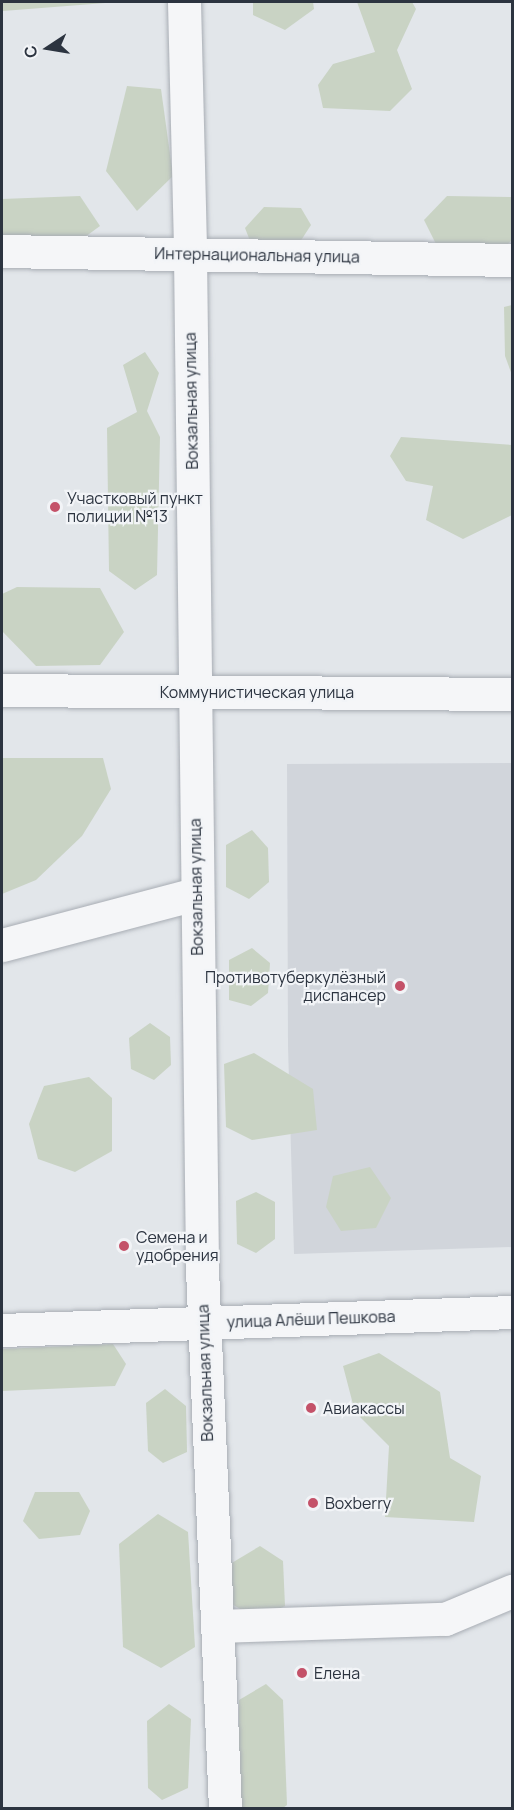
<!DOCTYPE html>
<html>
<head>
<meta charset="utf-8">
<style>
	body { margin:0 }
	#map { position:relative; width:514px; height:1810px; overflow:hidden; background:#e2e6ea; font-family:Manrope,sans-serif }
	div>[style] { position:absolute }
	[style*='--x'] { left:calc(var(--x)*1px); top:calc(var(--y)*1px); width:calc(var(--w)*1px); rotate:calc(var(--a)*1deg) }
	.built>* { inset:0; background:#d1d5db }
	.green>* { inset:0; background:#c9d3c4 }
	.roads { filter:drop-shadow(0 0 2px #a8adb4) drop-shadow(0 0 2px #a8adb4) }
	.minor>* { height:33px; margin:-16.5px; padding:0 16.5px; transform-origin:16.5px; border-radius:16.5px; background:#f5f6f8 }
	.dots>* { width:16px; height:16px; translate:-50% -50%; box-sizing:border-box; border:3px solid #f2f4f7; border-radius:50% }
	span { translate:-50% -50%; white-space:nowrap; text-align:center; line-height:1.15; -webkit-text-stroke:4.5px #f2f4f7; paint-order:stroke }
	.street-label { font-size:16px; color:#2c3440 }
	.poi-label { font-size:16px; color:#2c3440 }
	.left { translate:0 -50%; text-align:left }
	.right { translate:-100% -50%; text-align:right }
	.frame { position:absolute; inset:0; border:3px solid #2c3440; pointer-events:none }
	.north { position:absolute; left:18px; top:18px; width:60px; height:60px; -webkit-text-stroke:4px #f2f4f7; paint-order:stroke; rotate:258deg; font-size:16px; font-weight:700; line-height:24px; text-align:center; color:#2c3440 }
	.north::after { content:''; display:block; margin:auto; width:21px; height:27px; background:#2c3440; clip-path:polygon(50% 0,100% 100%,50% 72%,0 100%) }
</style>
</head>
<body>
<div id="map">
	<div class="built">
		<div style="clip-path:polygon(512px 763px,512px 1247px,294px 1254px,288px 1046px,287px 764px)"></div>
	</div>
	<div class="green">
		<div style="clip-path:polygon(2px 2px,118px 2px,3px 11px)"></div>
		<div style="clip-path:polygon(253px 2px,313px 2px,314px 9px,285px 30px,253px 15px)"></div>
		<div style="clip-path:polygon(357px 2px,412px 2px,416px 9px,397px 50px,412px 89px,390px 111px,323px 108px,318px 85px,333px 64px,375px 52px)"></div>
		<div style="clip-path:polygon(127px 86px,161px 89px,173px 176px,137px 211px,106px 171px)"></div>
		<div style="clip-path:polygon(80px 196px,100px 226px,74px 245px,2px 245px,2px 199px)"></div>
		<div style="clip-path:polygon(447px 196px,512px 197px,512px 240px,506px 246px,438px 248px,424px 220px)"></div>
		<div style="clip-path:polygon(264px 207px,301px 208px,311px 225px,298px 245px,252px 246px,245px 228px)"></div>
		<div style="clip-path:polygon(512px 305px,512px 375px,505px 356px,504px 307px)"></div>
		<div style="clip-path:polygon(145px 352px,159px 373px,147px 411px,160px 437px,157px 575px,135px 590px,109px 571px,107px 428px,137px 412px,123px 365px)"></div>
		<div style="clip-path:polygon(401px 437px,512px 445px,512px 515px,463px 539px,426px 520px,433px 486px,406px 481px,390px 456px)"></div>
		<div style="clip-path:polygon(17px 587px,100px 588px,124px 632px,100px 665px,36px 666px,2px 631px,2px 594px)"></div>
		<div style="clip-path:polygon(2px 758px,103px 758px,111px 789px,82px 836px,36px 880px,2px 894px)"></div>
		<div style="clip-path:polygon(252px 830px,268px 848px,269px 882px,249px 899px,226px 887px,226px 845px)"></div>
		<div style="clip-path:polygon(252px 948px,270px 963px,268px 993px,251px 1006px,229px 1000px,229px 960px)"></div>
		<div style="clip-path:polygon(150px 1023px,170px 1037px,171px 1065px,154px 1080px,131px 1069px,129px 1038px)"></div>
		<div style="clip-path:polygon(254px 1053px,313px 1089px,317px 1130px,252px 1140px,226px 1127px,224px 1064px)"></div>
		<div style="clip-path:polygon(89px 1077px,112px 1098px,112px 1151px,75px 1172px,38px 1159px,29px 1124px,44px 1086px)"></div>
		<div style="clip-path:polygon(370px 1167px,391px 1198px,376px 1228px,341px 1231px,326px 1207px,333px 1176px)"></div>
		<div style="clip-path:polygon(256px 1192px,275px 1202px,275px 1239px,256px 1253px,237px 1244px,236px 1201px)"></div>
		<div style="clip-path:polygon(113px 1344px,126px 1364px,115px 1386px,2px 1391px,2px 1349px)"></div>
		<div style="clip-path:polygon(379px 1353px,440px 1392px,450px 1458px,481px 1476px,474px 1522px,385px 1517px,389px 1446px,355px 1412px,343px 1366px)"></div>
		<div style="clip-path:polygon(165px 1389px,186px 1406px,187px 1452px,163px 1463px,148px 1451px,146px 1403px)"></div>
		<div style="clip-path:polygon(35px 1492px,79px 1492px,90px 1511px,80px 1535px,39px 1539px,23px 1521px)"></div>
		<div style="clip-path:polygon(158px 1514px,188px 1532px,195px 1647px,161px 1668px,123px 1647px,119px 1544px)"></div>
		<div style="clip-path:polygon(260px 1546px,283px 1561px,285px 1606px,259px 1620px,230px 1603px,230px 1564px)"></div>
		<div style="clip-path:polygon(266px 1684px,283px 1700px,287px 1805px,283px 1808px,239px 1808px,239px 1700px)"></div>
		<div style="clip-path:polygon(169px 1704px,191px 1719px,188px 1788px,162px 1800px,148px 1788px,147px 1721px)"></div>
	</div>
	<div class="roads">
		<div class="minor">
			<div style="--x:184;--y:2;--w:252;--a:88.6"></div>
			<div style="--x:190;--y:254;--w:1015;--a:89.32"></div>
			<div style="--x:202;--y:1269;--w:539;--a:87.56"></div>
			<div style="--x:2;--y:251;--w:510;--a:1.01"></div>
			<div style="--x:2;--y:690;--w:510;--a:0.45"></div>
			<div style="--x:2;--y:945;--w:200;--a:-14.8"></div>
			<div style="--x:2;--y:1330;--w:510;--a:-2.02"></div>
			<div style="--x:217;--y:1626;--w:228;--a:-1.8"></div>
			<div style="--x:445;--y:1619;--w:73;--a:-22.7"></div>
		</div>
	</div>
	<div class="dots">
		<div style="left:55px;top:507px;background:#c45269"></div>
		<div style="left:400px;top:986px;background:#c45269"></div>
		<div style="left:124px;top:1246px;background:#c45269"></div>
		<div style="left:311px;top:1408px;background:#c45269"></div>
		<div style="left:313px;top:1503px;background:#c45269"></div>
		<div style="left:302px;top:1673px;background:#c45269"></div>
	</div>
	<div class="street-label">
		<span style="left:257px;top:255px;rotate:1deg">Интернациональная улица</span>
		<span style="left:191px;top:401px;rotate:-91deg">Вокзальная улица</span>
		<span style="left:257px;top:692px">Коммунистическая улица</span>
		<span style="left:196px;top:887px;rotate:-91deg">Вокзальная улица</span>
		<span style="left:311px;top:1319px;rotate:-2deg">улица Алёши Пешкова</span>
		<span style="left:205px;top:1373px;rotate:-92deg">Вокзальная улица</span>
	</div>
	<div class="poi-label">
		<span class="left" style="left:67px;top:507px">Участковый пункт<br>полиции №13</span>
		<span class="right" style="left:386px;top:986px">Противотуберкулёзный<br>диспансер</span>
		<span class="left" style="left:136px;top:1246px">Семена и<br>удобрения</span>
		<span class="left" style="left:323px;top:1408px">Авиакассы</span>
		<span class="left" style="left:325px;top:1503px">Boxberry</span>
		<span class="left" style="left:314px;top:1673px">Елена</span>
	</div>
	<div class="frame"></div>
	<div class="north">С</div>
</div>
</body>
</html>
